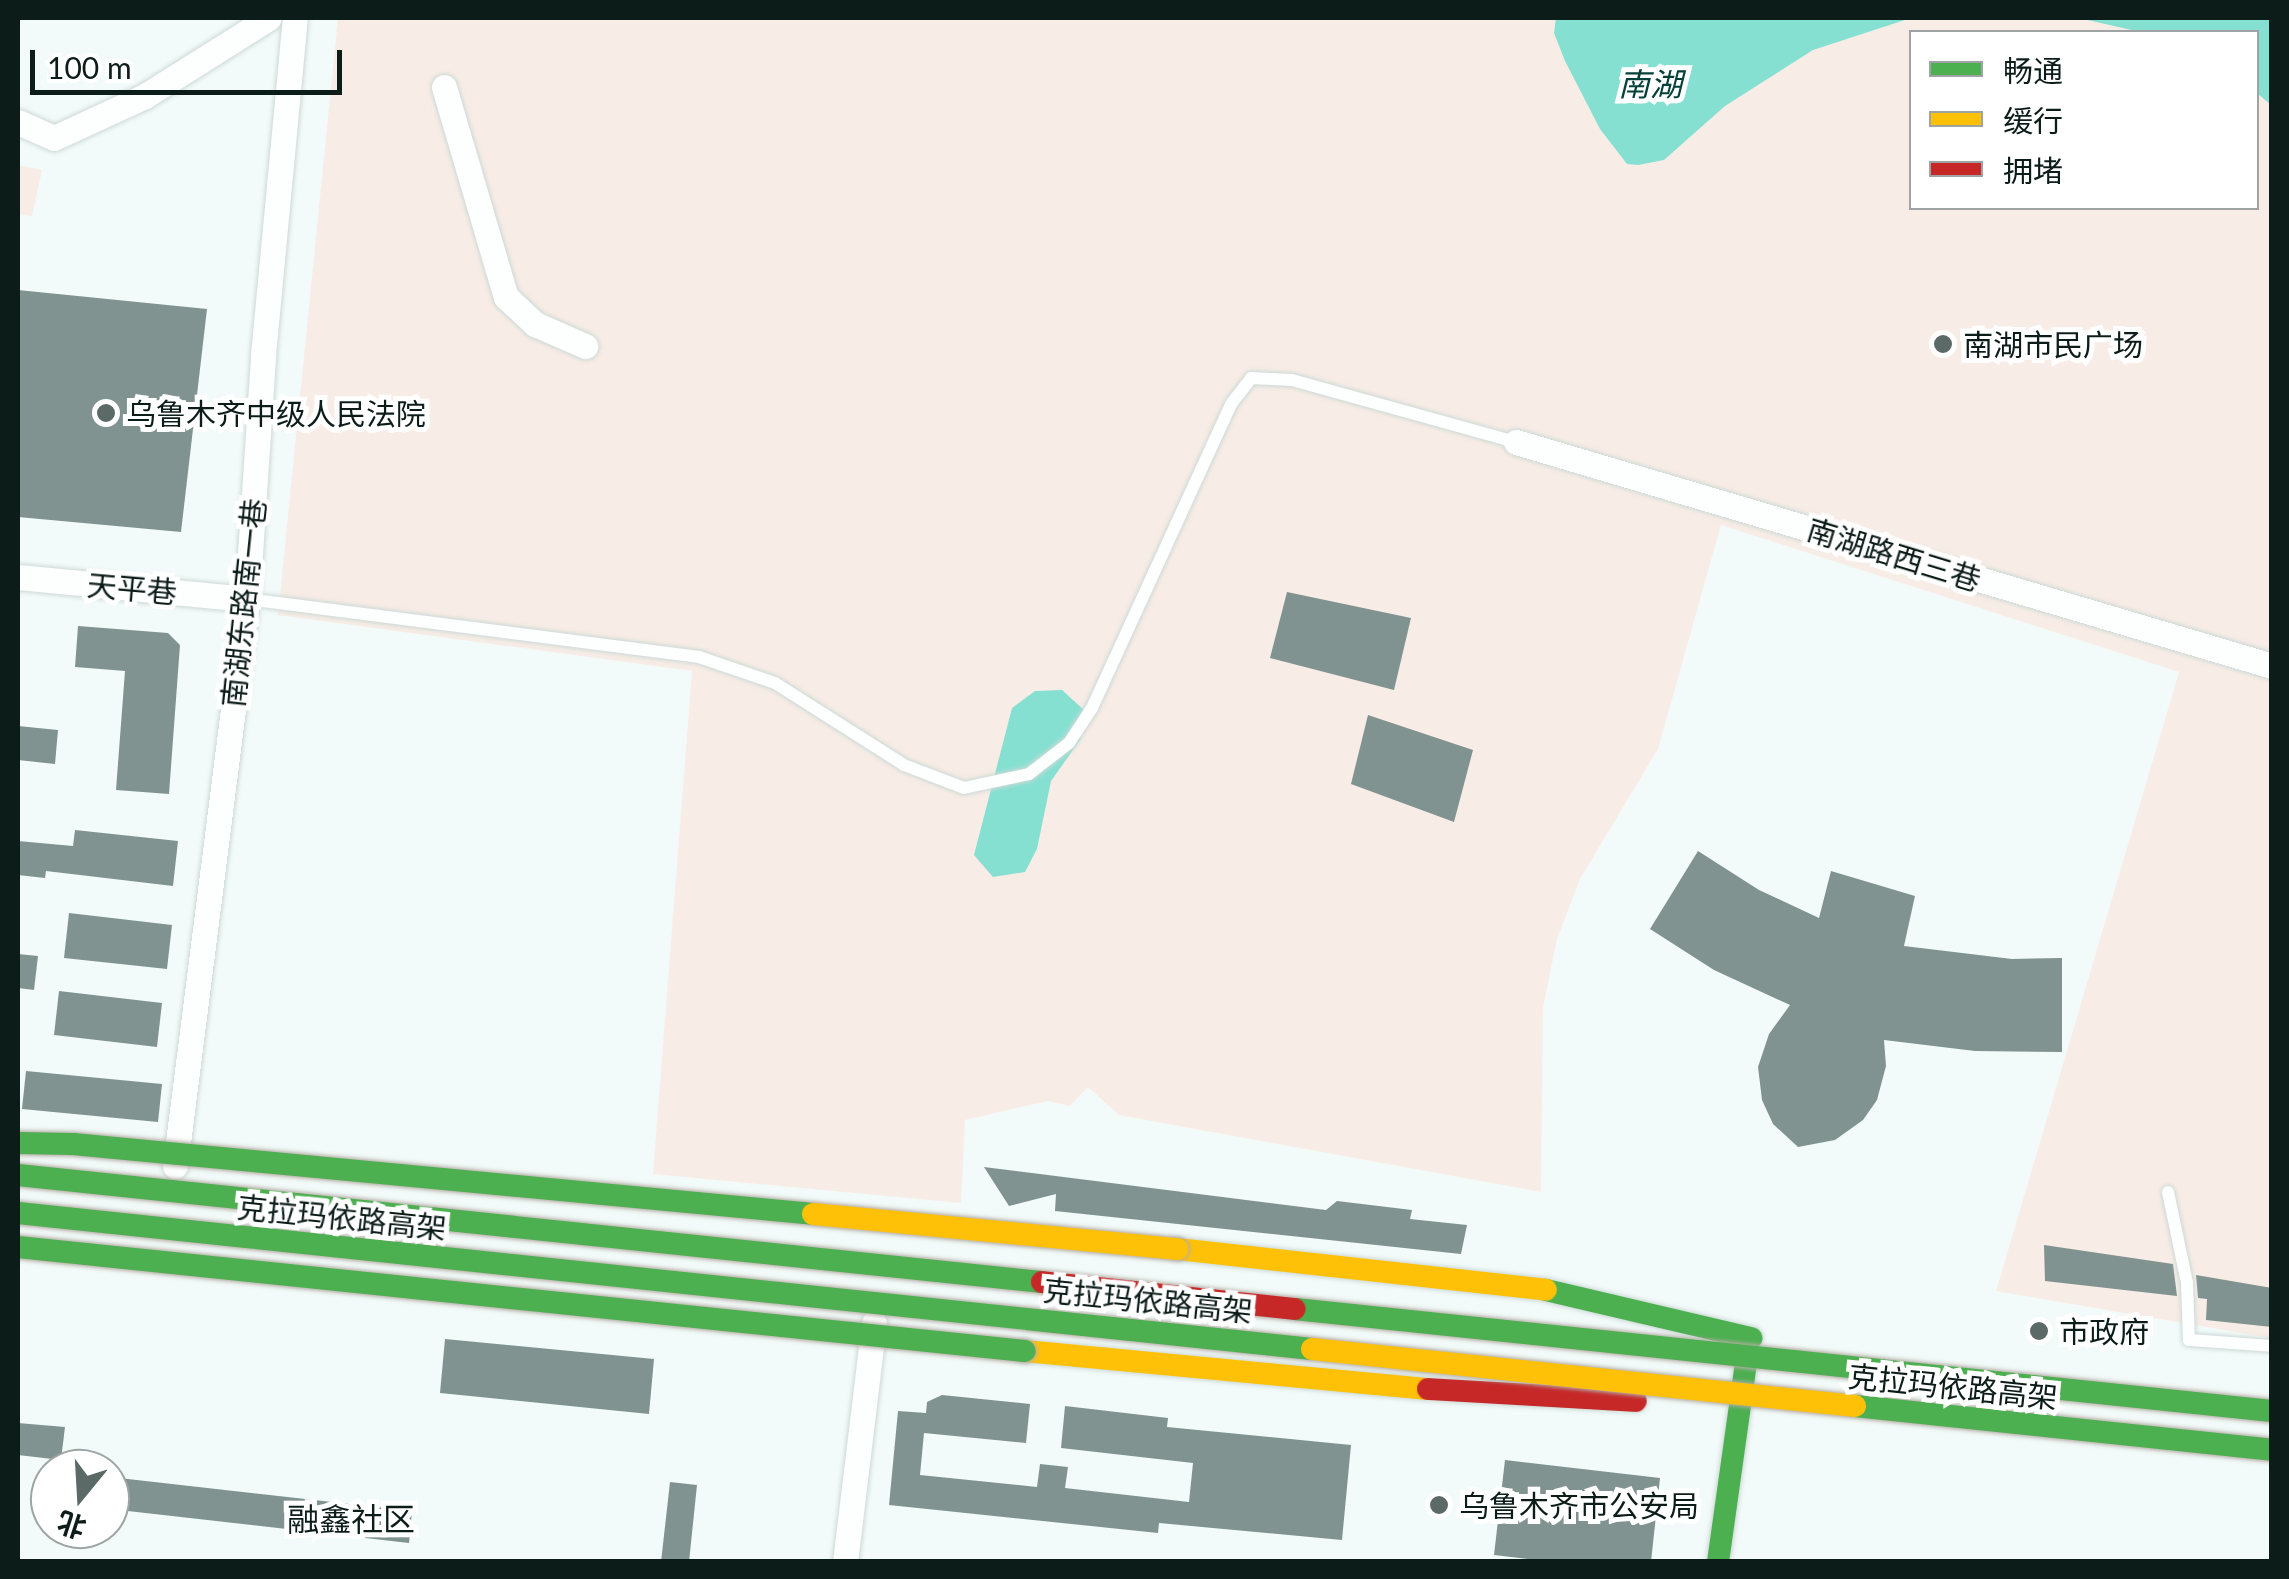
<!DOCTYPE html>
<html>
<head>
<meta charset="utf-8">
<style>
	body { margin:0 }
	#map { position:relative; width:2289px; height:1579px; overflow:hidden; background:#f2fbf9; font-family:Lato,"Noto Sans SC",sans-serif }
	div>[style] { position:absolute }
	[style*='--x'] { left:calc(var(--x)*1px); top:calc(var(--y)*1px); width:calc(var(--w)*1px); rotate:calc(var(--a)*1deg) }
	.green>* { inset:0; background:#f8ede6 }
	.water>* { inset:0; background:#85e0d1 }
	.building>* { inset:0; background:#809390 }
	.roads { filter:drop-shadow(0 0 2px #cdd9d6) drop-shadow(0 0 2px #cdd9d6) }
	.lane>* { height:12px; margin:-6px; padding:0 6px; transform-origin:6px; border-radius:6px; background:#fdfefe }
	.street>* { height:25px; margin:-12.5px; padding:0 12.5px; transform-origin:12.5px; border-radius:12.5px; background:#fdfefe }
	.fast>* { height:22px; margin:-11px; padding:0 11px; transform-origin:11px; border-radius:11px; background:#4caf50 }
	.slow>* { height:22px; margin:-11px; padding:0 11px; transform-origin:11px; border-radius:11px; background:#ffc107 }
	.jam>* { height:22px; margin:-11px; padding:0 11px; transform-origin:11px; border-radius:11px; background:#c62828 }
	.bridges { filter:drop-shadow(0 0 2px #b5ada5) drop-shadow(0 0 2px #b5ada5) }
	.fast-bridge>* { height:22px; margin:-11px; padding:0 11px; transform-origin:11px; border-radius:11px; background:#4caf50 }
	.slow-bridge>* { height:22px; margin:-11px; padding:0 11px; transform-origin:11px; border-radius:11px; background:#ffc107 }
	.jam-bridge>* { height:22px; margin:-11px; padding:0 11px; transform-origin:11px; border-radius:11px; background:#c62828 }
	.dots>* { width:28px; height:28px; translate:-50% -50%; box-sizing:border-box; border:5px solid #fff; border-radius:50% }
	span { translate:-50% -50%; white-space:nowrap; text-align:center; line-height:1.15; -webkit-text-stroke:10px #fff; paint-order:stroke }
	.poi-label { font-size:30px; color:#0c1c19 }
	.left { translate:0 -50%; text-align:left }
	.street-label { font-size:30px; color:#0c1c19 }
	.water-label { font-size:32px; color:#044038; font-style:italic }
	.neighbourhood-label { font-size:32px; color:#0c1c19 }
	.frame { position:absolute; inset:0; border:20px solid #0c1c19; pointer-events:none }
	.legend { position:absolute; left:1909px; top:30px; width:350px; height:180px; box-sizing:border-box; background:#fff; border:2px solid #9ea4a3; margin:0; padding:12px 18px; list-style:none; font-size:30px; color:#0c1c19 }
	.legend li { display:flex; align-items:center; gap:20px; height:50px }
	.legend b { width:50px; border:2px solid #9ea4a3 }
	.north { position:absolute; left:30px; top:1449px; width:100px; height:100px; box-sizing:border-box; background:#fff; border:2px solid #9ea4a3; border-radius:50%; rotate:198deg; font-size:28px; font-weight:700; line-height:40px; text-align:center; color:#0c1c19 }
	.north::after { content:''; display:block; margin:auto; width:35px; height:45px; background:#5c6a67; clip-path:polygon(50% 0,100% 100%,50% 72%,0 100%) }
	.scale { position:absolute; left:30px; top:50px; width:312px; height:45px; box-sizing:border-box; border:5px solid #0c1c19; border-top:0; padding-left:12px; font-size:30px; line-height:35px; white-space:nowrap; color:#0c1c19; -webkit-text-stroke:8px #fff; paint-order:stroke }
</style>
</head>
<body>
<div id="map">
	<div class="green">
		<div style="clip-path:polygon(evenodd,338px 18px,2271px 18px,2271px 1338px,1996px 1291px,2179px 672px,1721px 525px,1658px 749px,1580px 879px,1557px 939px,1543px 1008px,1541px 1192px,1119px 1115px,1088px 1087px,1070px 1106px,1048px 1101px,965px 1120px,961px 1203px,653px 1174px,692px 671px,278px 615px,338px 18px,1912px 32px,2256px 32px,2256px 208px,1912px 208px,1912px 32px)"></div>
		<div style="clip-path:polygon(18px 165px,42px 170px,32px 216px,18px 214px)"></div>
	</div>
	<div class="water">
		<div style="clip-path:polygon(1556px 18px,1911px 18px,1813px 50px,1725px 106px,1664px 160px,1638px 165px,1627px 164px,1600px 129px,1565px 61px,1554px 33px)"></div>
		<div style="clip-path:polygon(2079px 18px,2271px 18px,2271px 105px,2257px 93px,2256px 32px,2140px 32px)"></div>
		<div style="clip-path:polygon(1062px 690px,1084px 710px,1080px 740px,1051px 781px,1037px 849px,1025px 872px,993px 877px,974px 855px,1012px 708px,1035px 691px)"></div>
	</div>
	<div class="building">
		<div style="clip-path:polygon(18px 290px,207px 309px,181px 532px,18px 517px)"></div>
		<div style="clip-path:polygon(1287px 592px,1411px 618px,1394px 690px,1270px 658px)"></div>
		<div style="clip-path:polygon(78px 626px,168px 633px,180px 645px,169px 794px,116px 790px,125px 671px,75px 667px)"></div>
		<div style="clip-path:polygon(1368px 715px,1473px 750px,1454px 822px,1351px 784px)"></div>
		<div style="clip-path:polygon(18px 726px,58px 730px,55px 764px,18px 760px)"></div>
		<div style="clip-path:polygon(75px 830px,178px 841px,173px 886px,46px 871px,45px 878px,18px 875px,18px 841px,73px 846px)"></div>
		<div style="clip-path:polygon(1698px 851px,1759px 890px,1819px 918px,1831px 871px,1915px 896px,1904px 946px,2012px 959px,2062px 958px,2062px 1052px,1975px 1051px,1884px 1040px,1886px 1066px,1877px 1100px,1863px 1120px,1835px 1140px,1798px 1147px,1773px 1124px,1762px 1100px,1758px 1067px,1769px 1034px,1790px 1005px,1714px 970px,1650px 929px)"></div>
		<div style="clip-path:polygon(69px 913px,172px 925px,167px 969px,64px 958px)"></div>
		<div style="clip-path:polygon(18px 954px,38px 956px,34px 990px,18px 988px)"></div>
		<div style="clip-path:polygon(59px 991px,162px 1003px,157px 1047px,54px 1035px)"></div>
		<div style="clip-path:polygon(26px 1071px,162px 1084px,158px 1122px,22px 1109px)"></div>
		<div style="clip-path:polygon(984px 1167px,1326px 1210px,1337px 1201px,1412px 1210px,1410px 1219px,1467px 1225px,1461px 1254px,1055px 1211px,1056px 1194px,1009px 1206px)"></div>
		<div style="clip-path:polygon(2044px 1245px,2173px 1264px,2177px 1296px,2045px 1281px)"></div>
		<div style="clip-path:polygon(2196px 1275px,2272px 1288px,2272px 1327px,2206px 1320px,2207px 1299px,2198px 1298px)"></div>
		<div style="clip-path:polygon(445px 1339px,654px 1359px,649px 1414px,440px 1393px)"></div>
		<div style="clip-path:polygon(942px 1395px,1030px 1404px,1026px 1443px,924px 1433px,920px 1475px,1037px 1487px,1040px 1464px,1068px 1467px,1065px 1488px,1189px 1502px,1193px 1463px,1061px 1448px,1065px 1406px,1168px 1418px,1167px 1427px,1351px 1445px,1342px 1540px,1159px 1523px,1158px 1533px,889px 1505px,898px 1411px,926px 1413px,927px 1402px)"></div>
		<div style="clip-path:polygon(18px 1423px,65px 1427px,61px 1460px,18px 1455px)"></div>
		<div style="clip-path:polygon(1505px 1460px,1660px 1478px,1651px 1562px,1552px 1562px,1494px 1555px)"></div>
		<div style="clip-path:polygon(110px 1477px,412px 1511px,409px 1543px,110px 1509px)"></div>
		<div style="clip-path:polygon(670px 1482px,697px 1485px,689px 1562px,661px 1562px)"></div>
	</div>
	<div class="roads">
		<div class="lane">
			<div style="--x:247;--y:599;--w:456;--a:7.3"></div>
			<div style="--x:699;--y:657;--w:80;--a:18.9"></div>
			<div style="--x:775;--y:683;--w:153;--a:32.4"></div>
			<div style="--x:904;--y:765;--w:64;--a:21"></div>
			<div style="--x:964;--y:788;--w:66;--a:-12.2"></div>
			<div style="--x:1029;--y:774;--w:51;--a:-37.8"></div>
			<div style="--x:1069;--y:743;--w:42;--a:-56.7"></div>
			<div style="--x:1092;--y:708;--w:334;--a:-65.4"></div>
			<div style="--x:1231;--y:404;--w:33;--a:-52"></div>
			<div style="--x:1251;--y:378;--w:41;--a:2.8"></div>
			<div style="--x:1292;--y:380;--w:232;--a:15.5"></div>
			<div style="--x:2168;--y:1192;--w:93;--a:78.2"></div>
			<div style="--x:2187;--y:1283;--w:57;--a:88"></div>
			<div style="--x:2189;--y:1340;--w:83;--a:4.1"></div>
		</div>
		<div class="street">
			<div style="--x:444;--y:87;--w:219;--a:73.6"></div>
			<div style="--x:506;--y:297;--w:40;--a:43"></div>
			<div style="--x:535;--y:324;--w:55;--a:23.7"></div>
			<div style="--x:18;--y:122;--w:39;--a:24"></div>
			<div style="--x:54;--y:138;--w:100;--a:-24.8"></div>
			<div style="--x:145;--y:96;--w:146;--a:-32.2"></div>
			<div style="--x:1516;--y:442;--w:788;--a:16.5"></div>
			<div style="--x:18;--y:577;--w:230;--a:5.5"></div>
			<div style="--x:175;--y:1166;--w:572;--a:-82.76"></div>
			<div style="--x:247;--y:599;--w:245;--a:-86.2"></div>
			<div style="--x:263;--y:355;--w:339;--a:-84.6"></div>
			<div style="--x:845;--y:1562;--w:241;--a:-83.1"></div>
		</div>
		<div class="fast">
			<div style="--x:1546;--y:1290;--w:211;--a:13.2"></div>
			<div style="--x:1718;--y:1562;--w:195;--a:-82"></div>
		</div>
		<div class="slow">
			<div style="--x:1177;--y:1249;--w:371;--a:6.3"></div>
			<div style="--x:1025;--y:1351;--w:405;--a:5.4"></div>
		</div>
		<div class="jam">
			<div style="--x:1428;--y:1389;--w:208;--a:3.3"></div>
		</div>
	</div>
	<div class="bridges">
		<div class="fast-bridge">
			<div style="--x:18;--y:1143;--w:55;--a:1"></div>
			<div style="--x:73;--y:1144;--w:743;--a:5.4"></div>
			<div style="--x:18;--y:1175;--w:1030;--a:5.97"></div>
			<div style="--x:18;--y:1213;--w:1301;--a:6"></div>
			<div style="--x:18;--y:1247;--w:1012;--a:5.9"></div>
			<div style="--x:1295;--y:1309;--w:982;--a:5.96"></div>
			<div style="--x:1855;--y:1406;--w:419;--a:6"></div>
		</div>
		<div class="slow-bridge">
			<div style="--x:813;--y:1214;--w:366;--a:5.5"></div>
			<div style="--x:1312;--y:1349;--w:546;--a:5.99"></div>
		</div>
		<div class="jam-bridge">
			<div style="--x:1042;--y:1282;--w:254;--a:6.1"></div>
		</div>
	</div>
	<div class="dots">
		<div style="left:1943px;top:344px;background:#5c6a67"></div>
		<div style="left:106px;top:413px;background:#5c6a67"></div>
		<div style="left:2039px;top:1331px;background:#5c6a67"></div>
		<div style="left:1439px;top:1505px;background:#5c6a67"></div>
	</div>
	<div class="poi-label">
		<span class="left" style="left:1963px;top:344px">南湖市民广场</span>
		<span class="left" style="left:126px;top:413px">乌鲁木齐中级人民法院</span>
		<span class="left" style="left:2059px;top:1331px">市政府</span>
		<span class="left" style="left:1459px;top:1505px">乌鲁木齐市公安局</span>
	</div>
	<div class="street-label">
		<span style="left:1894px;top:554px;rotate:17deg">南湖路西三巷</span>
		<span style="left:132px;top:588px;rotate:5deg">天平巷</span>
		<span style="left:243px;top:603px;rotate:-84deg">南湖东路南一巷</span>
		<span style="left:342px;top:1217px;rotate:6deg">克拉玛依路高架</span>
		<span style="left:1148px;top:1300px;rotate:6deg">克拉玛依路高架</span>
		<span style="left:1953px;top:1386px;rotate:6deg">克拉玛依路高架</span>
	</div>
	<div class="water-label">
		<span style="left:1650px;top:84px">南湖</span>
	</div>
	<div class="neighbourhood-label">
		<span style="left:351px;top:1519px">融鑫社区</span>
	</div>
	<div class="frame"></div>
	<ul class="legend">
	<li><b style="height:12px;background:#4caf50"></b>畅通</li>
	<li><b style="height:12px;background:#ffc107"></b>缓行</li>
	<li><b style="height:12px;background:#c62828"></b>拥堵</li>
	</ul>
	<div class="north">北</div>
	<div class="scale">100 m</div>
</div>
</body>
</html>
